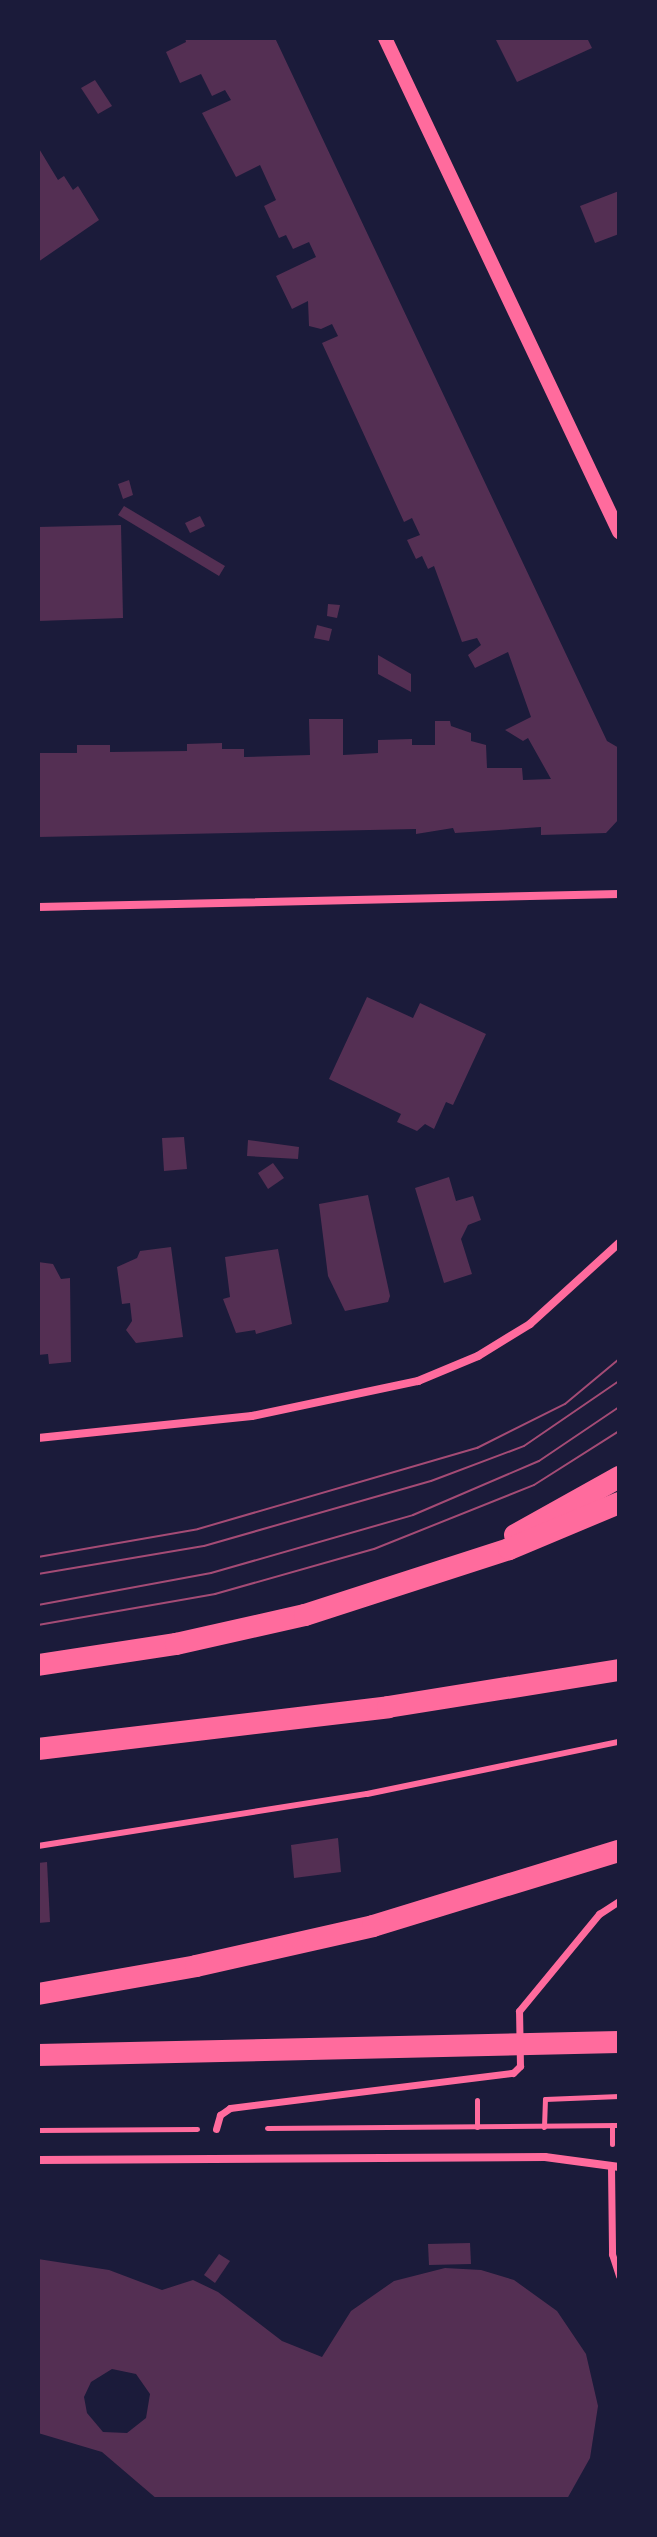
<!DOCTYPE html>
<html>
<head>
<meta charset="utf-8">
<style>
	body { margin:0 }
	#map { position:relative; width:657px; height:2537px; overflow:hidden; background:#1b1b3a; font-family:Raleway,sans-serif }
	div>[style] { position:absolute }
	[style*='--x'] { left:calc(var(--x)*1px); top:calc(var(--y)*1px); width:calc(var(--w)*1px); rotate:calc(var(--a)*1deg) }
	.building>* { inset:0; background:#542f53 }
	.path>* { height:5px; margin:-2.5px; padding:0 2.5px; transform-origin:2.5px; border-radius:2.5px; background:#ff6b9d }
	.service>* { height:6px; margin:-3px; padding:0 3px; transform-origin:3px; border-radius:3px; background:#ff6b9d }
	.pedestrian>* { height:7px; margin:-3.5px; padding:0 3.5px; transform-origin:3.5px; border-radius:3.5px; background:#ff6b9d }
	.minor>* { height:8px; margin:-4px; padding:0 4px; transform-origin:4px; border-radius:4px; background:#ff6b9d }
	.tertiary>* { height:14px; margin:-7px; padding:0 7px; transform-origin:7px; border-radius:7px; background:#ff6b9d }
	.trunk>* { height:22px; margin:-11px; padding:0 11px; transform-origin:11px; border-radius:11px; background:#ff6b9d }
	.tram>* { height:2px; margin:-1px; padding:0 1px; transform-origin:1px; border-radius:1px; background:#a44b75 }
	span { translate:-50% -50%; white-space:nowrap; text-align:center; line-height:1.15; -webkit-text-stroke:6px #1b1b3a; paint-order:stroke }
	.frame { position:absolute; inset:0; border:40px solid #1b1b3a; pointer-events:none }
</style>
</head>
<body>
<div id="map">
	<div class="building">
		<div style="clip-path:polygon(185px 38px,275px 38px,607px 741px,619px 748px,619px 819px,606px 833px,541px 835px,541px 827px,455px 833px,453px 828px,416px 834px,416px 829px,38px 837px,38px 753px,77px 753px,77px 745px,110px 745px,110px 752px,187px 751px,187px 744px,222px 743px,222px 749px,244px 749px,244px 757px,310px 755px,309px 719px,343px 719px,343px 755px,378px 753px,378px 740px,412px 739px,412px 745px,435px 745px,435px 721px,450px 721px,451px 726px,471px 733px,471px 741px,486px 745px,487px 768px,522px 768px,523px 780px,551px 779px,528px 738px,523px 741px,505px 730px,531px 717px,508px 652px,475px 668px,468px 655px,481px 645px,477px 638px,462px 642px,434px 566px,428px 569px,422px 556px,416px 559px,407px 540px,420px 535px,412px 518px,404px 522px,322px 343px,338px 336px,332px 324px,321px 329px,309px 326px,308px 301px,292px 309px,276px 276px,316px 257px,309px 242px,293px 249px,286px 235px,279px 238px,264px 206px,276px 200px,260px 165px,236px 177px,202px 113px,231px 100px,225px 90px,212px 96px,201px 74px,180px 83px,166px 52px,186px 42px)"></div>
		<div style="clip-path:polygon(495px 38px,587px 38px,592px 48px,517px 82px)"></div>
		<div style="clip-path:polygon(95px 80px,112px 106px,98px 114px,81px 88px)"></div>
		<div style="clip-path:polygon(38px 147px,58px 180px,64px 176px,73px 190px,78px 186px,99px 220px,38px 262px)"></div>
		<div style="clip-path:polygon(619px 191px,619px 234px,595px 243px,580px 206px)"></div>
		<div style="clip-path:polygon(129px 480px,133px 495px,123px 499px,118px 484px)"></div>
		<div style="clip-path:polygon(124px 506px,225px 566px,219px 576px,118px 515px)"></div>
		<div style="clip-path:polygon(200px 516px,205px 526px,190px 533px,185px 523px)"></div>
		<div style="clip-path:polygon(121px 525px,123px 618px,38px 621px,38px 527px)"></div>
		<div style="clip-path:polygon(328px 604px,340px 605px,337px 618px,327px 616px)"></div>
		<div style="clip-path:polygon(317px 625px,332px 629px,329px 641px,314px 638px)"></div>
		<div style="clip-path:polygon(378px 655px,411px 674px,411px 692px,378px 674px)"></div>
		<div style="clip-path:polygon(367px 997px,413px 1018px,420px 1003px,486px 1034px,453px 1105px,446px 1102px,434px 1129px,425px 1124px,417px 1131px,397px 1122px,401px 1114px,329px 1079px)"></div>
		<div style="clip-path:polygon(184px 1137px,187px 1169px,164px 1171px,162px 1138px)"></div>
		<div style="clip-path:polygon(248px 1140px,299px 1147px,298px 1159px,247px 1156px)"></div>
		<div style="clip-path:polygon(273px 1163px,284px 1178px,268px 1189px,258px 1173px)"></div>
		<div style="clip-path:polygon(449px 1177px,456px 1201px,473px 1196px,481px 1220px,468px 1225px,461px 1239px,472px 1274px,444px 1283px,415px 1188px)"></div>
		<div style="clip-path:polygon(368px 1195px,390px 1296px,388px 1302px,345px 1311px,328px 1276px,319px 1204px)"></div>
		<div style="clip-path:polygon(171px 1247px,183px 1337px,136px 1343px,126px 1330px,132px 1321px,130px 1303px,122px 1304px,117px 1267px,137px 1258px,140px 1251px)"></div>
		<div style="clip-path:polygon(278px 1249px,292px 1324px,256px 1334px,255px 1330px,236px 1333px,223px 1299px,230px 1297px,225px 1257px)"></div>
		<div style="clip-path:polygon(38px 1262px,53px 1264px,61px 1279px,70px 1278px,71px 1362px,49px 1364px,48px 1354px,38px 1355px)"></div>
		<div style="clip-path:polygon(338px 1838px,341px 1872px,294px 1878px,291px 1845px)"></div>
		<div style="clip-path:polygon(47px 1862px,50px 1922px,38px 1923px,38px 1863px)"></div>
		<div style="clip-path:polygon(470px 2243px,471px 2264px,429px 2265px,428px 2244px)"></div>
		<div style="clip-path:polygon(219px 2254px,230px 2261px,215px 2283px,204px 2275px)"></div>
		<div style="clip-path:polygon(evenodd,38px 2259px,109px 2270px,162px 2290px,193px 2280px,218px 2292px,282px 2341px,322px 2357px,351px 2311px,394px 2281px,445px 2268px,481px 2270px,514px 2280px,557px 2311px,586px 2354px,598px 2406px,590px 2458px,567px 2499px,157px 2499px,102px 2452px,38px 2433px,38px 2259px,112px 2369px,136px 2374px,150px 2394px,146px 2418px,127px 2433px,103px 2432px,87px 2413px,84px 2397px,91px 2382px,112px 2369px)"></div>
	</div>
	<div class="path">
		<div style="--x:477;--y:2100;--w:27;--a:90"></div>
		<div style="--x:544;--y:2127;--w:28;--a:-88"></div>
		<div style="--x:545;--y:2099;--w:74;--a:-2.3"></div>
		<div style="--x:267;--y:2128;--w:352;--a:-0.5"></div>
		<div style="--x:38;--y:2130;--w:159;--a:-0.4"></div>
		<div style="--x:612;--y:2144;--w:19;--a:-90"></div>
	</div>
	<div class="service">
		<div style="--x:38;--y:1846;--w:333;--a:-9"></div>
		<div style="--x:367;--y:1794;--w:257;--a:-11.7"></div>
	</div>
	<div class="pedestrian">
		<div style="--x:216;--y:2129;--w:15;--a:-74"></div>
		<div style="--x:220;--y:2115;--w:12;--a:-35"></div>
		<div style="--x:230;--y:2108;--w:285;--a:-7.1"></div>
		<div style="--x:513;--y:2073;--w:10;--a:-45"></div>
		<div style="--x:520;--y:2066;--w:55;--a:-91"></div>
		<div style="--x:519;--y:2011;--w:126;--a:-50.5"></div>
		<div style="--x:599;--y:1914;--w:24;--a:-33"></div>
		<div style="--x:611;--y:2167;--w:87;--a:89.3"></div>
		<div style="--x:612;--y:2254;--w:23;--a:72"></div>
	</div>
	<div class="minor">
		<div style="--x:38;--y:907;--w:581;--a:-1.28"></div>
		<div style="--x:38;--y:1438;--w:215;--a:-5.9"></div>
		<div style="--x:252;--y:1416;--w:170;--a:-11.9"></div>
		<div style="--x:418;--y:1381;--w:65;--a:-22.6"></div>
		<div style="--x:478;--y:1356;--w:61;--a:-31.6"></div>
		<div style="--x:530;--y:1324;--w:120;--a:-42.3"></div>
		<div style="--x:38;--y:2160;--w:507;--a:-0.34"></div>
		<div style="--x:545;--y:2157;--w:75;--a:7.7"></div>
	</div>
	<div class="tertiary">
		<div style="--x:385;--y:38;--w:547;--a:64.65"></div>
	</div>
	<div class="trunk">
		<div style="--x:515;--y:1535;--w:119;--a:-29.1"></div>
		<div style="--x:38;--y:1665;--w:140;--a:-8.7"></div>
		<div style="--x:176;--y:1644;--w:132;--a:-12.7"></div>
		<div style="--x:305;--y:1615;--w:214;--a:-17.9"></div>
		<div style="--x:509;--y:1549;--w:119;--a:-22.7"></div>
		<div style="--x:38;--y:1749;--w:353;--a:-6.8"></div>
		<div style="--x:388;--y:1707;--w:234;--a:-9.1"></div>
		<div style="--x:38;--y:1994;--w:160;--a:-10"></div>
		<div style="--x:196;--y:1966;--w:181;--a:-12.7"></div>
		<div style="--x:373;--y:1926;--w:257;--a:-17"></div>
		<div style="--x:38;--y:2055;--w:581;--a:-1.28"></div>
	</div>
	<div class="tram">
		<div style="--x:38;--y:1557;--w:162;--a:-9.9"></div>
		<div style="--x:198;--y:1529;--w:291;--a:-16.2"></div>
		<div style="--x:477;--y:1448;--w:98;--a:-26.6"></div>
		<div style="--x:565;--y:1404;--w:70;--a:-39.8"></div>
		<div style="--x:38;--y:1574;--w:168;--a:-9.6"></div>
		<div style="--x:204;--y:1546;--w:236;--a:-16"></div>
		<div style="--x:431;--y:1481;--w:99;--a:-20.6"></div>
		<div style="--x:524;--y:1446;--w:115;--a:-34.4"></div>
		<div style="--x:38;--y:1605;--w:176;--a:-10.5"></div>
		<div style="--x:211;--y:1573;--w:210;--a:-16"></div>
		<div style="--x:413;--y:1515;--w:137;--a:-23.2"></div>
		<div style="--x:539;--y:1461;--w:97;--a:-34"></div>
		<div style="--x:38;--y:1625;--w:180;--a:-9.9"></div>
		<div style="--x:215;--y:1594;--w:165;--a:-15.8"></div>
		<div style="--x:374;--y:1549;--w:172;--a:-21.8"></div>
		<div style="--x:534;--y:1485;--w:101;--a:-32.4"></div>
	</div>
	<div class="frame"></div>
</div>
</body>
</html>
